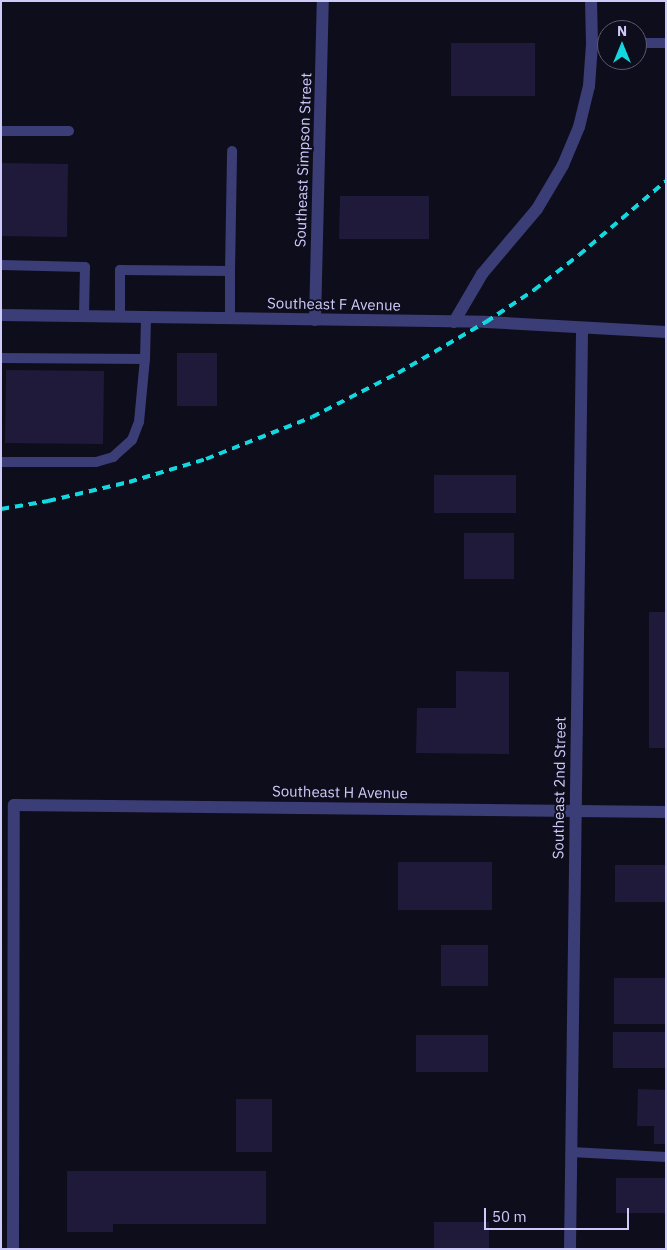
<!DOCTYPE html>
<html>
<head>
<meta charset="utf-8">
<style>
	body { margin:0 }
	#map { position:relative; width:667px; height:1250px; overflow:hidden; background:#0e0d1b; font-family:"IBM Plex Sans",sans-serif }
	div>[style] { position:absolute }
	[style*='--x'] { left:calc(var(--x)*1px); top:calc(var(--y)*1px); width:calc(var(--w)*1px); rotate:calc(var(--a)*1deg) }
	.building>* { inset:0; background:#1f1a3a }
	.service>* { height:10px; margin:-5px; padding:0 5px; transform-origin:5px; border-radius:5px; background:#3b3d76 }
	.minor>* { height:12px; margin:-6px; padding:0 6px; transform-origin:6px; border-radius:6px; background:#3b3d76 }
	.rail>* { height:4px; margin-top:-2px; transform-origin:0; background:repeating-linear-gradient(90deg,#13d8df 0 8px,transparent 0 14px) }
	span { translate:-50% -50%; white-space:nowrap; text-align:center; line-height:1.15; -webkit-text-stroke:4px #0e0d1b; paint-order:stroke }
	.street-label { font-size:15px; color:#cecbfb }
	.frame { position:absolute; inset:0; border:2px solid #cecbfb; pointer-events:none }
	.north { position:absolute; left:597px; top:20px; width:50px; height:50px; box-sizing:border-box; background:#0e0d1b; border:1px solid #5b5975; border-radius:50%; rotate:0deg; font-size:14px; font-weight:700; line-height:20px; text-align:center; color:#cecbfb }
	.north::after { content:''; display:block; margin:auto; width:18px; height:22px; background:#13d8df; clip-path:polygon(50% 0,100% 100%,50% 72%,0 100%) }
	.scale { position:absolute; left:484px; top:1208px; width:145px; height:22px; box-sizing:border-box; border:2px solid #cecbfb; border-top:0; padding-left:6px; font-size:15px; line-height:18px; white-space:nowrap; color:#cecbfb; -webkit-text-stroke:4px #0e0d1b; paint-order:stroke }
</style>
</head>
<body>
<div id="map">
	<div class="building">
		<div style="clip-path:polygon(451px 43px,535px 43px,535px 96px,451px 96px)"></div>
		<div style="clip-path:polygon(1px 163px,68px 164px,67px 237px,1px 236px)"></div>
		<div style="clip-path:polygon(340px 196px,429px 196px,429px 239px,339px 239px)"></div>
		<div style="clip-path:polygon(177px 353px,217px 353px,217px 406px,177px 406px)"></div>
		<div style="clip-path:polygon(6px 370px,104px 371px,103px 444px,5px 443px)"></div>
		<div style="clip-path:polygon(434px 475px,516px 475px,516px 513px,434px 513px)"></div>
		<div style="clip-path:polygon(464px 533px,514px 533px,514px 579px,464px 579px)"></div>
		<div style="clip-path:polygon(649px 612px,666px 612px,666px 748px,649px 748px)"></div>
		<div style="clip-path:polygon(456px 671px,509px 672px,509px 754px,416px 753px,417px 708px,456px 708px)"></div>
		<div style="clip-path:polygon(398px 862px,492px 862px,492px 910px,398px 910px)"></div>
		<div style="clip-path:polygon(615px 865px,666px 865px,666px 902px,615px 902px)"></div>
		<div style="clip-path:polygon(441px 945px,488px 945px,488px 986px,441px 986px)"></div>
		<div style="clip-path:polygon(614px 978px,666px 978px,666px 1024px,614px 1024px)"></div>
		<div style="clip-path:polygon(613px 1032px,666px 1032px,666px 1068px,613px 1068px)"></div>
		<div style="clip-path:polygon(416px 1035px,488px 1035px,488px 1072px,416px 1072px)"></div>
		<div style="clip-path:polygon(638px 1089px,666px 1090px,666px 1144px,654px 1144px,654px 1126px,637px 1126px)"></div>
		<div style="clip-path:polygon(236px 1099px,272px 1099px,272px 1152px,236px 1152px)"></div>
		<div style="clip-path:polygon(67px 1171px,266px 1171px,266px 1224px,113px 1224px,113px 1232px,67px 1232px)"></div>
		<div style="clip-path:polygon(616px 1178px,666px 1178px,666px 1213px,616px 1213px)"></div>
		<div style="clip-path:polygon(434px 1222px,489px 1222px,489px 1249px,434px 1249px)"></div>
	</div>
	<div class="service">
		<div style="--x:637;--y:43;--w:29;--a:0"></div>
		<div style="--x:592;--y:44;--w:15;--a:0"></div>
		<div style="--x:1;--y:131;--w:68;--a:0"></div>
		<div style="--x:1;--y:265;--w:84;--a:1.4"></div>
		<div style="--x:85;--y:267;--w:49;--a:91.2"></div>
		<div style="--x:230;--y:271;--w:120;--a:-89"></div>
		<div style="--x:120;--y:317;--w:47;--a:-90"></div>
		<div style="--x:120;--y:270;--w:110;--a:0.5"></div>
		<div style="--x:230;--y:271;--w:47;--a:90"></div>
		<div style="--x:1;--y:358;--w:144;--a:0.4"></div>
		<div style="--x:145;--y:359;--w:42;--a:-88.6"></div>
		<div style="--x:1;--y:462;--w:95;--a:0"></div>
		<div style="--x:96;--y:462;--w:18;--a:-16"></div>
		<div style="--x:113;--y:457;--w:25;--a:-42"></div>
		<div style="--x:132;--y:440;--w:19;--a:-69"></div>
		<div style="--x:139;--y:422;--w:63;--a:-84.6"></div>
		<div style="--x:571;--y:1152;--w:95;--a:3"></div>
	</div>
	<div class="minor">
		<div style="--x:1;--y:315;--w:485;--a:0.8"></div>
		<div style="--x:486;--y:322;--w:180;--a:3.2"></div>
		<div style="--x:315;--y:320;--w:319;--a:-88.6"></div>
		<div style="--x:454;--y:322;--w:56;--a:-59.7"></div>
		<div style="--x:482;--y:274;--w:85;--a:-49.8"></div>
		<div style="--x:537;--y:209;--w:51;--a:-59.4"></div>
		<div style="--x:563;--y:165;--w:41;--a:-67.2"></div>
		<div style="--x:579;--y:127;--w:42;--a:-76.3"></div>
		<div style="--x:589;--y:86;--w:42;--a:-85.9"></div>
		<div style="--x:592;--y:44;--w:43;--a:-91.3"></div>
		<div style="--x:13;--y:1249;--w:444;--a:-89.9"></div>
		<div style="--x:14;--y:805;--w:652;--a:0.62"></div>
		<div style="--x:570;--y:1249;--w:921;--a:-89.25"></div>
	</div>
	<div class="rail">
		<div style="--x:1;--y:509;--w:48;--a:-9.7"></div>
		<div style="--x:48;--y:501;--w:83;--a:-13.2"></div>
		<div style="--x:129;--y:482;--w:80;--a:-16.6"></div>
		<div style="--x:206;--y:459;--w:114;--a:-21.6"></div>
		<div style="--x:312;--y:417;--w:97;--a:-27.1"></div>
		<div style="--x:398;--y:373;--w:102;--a:-30.1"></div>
		<div style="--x:486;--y:322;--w:58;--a:-33.7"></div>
		<div style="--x:534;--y:290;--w:57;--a:-37.9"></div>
		<div style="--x:579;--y:255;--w:114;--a:-40.4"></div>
	</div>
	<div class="street-label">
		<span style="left:303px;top:160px;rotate:-88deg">Southeast Simpson Street</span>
		<span style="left:334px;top:304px;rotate:1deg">Southeast F Avenue</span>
		<span style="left:559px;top:788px;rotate:-89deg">Southeast 2nd Street</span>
		<span style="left:340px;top:792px;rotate:1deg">Southeast H Avenue</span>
	</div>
	<div class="frame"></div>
	<div class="north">N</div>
	<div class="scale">50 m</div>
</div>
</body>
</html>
